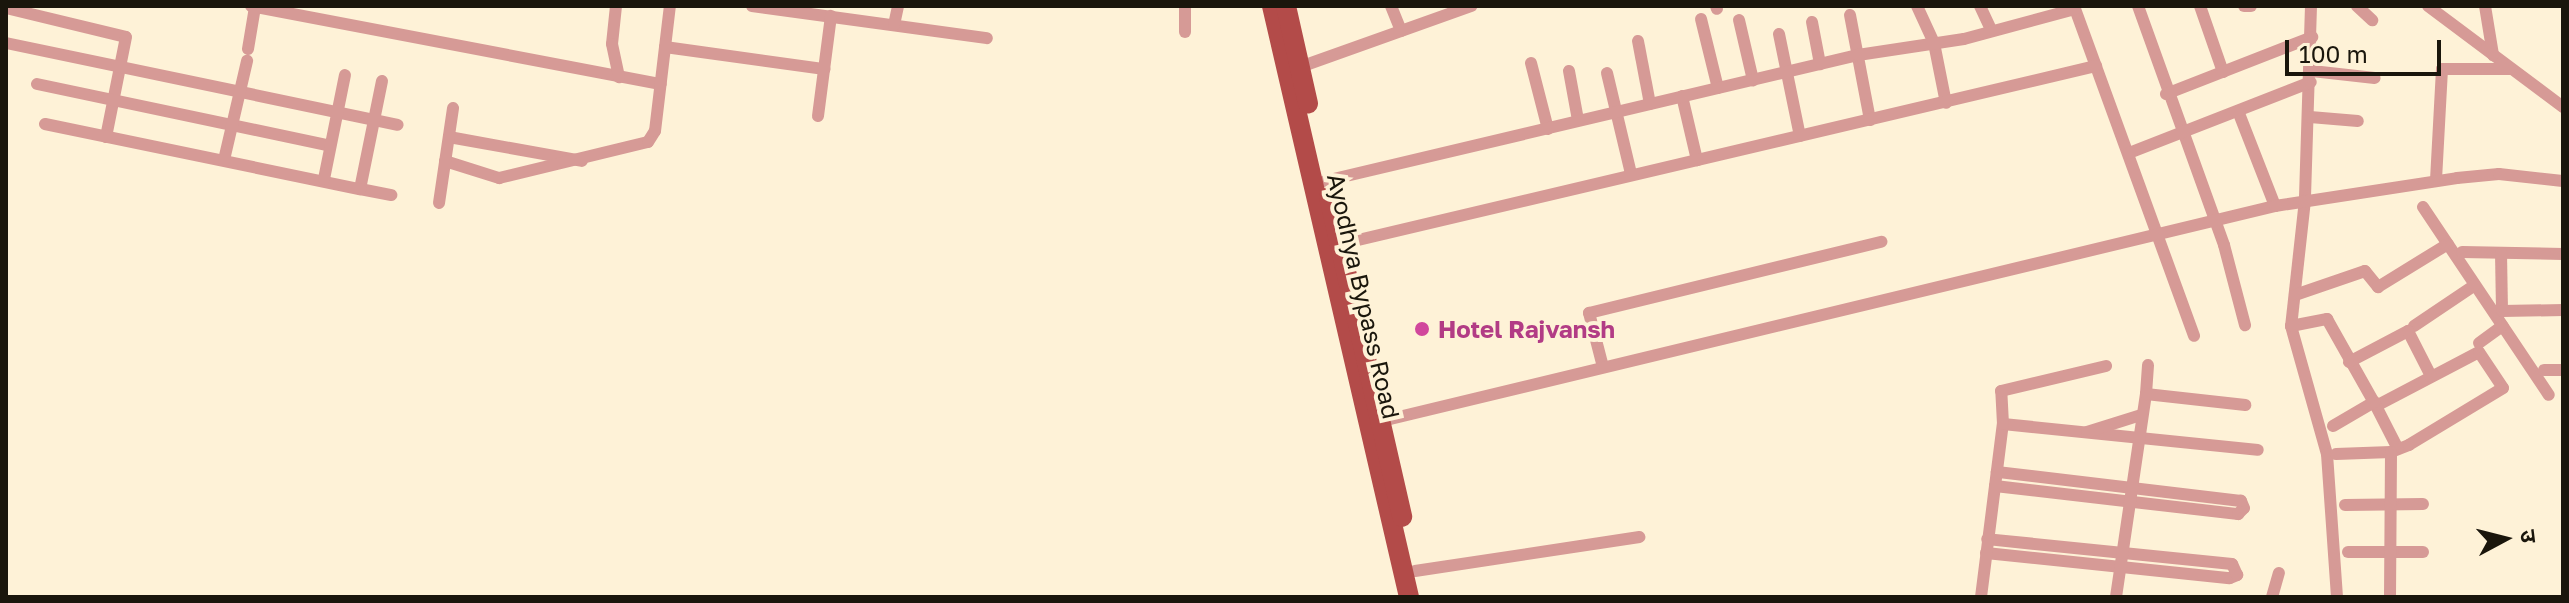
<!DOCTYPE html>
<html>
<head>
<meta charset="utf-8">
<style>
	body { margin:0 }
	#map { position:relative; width:2569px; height:603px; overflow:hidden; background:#fef2d7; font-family:"Golos Text","Noto Sans Devanagari",sans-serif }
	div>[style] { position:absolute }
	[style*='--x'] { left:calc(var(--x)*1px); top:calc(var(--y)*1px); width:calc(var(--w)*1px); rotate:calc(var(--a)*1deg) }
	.street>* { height:12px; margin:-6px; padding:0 6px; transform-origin:6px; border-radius:6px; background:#d69a96 }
	.primary>* { height:20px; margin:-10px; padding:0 10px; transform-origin:10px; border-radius:10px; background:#b34b49 }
	.dots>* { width:22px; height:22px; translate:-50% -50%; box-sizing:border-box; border:4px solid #fef2d7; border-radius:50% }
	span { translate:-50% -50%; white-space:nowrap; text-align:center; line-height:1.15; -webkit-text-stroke:8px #fef2d7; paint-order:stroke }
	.street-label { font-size:24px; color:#1a160c }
	.hotel-label { font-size:24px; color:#b23c85; font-weight:700 }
	.left { translate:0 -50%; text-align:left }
	.frame { position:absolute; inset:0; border:8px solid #1a160c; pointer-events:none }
	.north { position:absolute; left:2465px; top:499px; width:80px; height:80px; -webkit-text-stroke:6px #fef2d7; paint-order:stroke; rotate:83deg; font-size:22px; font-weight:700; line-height:32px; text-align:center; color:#1a160c }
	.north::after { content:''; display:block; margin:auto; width:28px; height:36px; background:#1a160c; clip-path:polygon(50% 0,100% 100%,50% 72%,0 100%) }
	.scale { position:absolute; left:2285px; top:40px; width:156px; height:36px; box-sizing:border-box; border:4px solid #1a160c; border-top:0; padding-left:10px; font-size:24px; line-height:28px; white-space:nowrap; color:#1a160c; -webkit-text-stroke:6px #fef2d7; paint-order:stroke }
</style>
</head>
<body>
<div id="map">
	<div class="street">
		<div style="--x:251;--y:6;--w:417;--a:10.8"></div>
		<div style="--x:616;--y:6;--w:38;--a:96"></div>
		<div style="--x:612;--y:44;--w:34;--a:78"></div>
		<div style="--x:752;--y:6;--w:237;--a:7.8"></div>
		<div style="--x:1391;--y:6;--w:27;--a:68"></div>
		<div style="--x:1716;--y:6;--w:3;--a:72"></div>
		<div style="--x:1917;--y:6;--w:41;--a:65.3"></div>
		<div style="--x:1934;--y:43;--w:61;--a:78.7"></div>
		<div style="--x:1980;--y:6;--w:26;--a:65"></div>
		<div style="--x:2074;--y:6;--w:351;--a:70"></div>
		<div style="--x:2138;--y:6;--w:254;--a:70.2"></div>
		<div style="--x:2224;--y:245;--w:83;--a:75.3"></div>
		<div style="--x:2200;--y:6;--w:70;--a:70.8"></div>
		<div style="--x:2244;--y:6;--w:7;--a:0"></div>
		<div style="--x:2311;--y:6;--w:194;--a:91.8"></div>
		<div style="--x:2305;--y:200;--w:127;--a:96.3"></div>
		<div style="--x:2291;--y:326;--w:133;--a:74.3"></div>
		<div style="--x:2327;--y:454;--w:143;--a:86"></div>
		<div style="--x:2357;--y:6;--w:21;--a:43"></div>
		<div style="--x:2428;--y:6;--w:169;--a:36.8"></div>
		<div style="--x:2485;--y:6;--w:50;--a:80.7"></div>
		<div style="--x:6;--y:8;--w:123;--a:13.6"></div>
		<div style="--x:126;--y:37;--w:102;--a:101.3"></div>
		<div style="--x:1850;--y:15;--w:107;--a:79.2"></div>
		<div style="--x:1701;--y:19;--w:71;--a:76.2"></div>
		<div style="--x:1739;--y:20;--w:62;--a:76.9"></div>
		<div style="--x:1812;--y:22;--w:43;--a:79.2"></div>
		<div style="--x:894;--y:25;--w:19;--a:-78"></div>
		<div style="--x:1185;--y:32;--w:26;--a:-90"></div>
		<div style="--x:1779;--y:34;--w:104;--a:78.4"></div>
		<div style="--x:1638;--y:41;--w:64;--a:79.2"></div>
		<div style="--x:6;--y:43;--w:400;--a:11.8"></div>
		<div style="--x:665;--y:47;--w:161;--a:7.9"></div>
		<div style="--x:248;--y:49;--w:43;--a:-80.5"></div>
		<div style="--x:1531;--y:63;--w:68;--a:75.6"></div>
		<div style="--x:1300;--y:67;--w:182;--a:-19.6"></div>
		<div style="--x:1569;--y:71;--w:50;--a:79.6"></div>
		<div style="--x:2312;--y:71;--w:63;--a:6.3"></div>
		<div style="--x:1607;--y:73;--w:104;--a:76.6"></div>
		<div style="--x:382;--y:81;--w:110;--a:101.5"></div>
		<div style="--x:360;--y:189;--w:32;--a:11"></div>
		<div style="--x:37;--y:84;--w:299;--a:11.9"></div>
		<div style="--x:2166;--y:94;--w:157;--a:-21.3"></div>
		<div style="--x:1682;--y:96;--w:66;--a:76.8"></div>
		<div style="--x:2238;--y:111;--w:102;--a:68.7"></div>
		<div style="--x:818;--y:116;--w:101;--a:-82.6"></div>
		<div style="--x:2310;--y:117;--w:48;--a:4.8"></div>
		<div style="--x:45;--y:124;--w:322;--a:11.7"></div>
		<div style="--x:449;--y:137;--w:135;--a:10.2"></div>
		<div style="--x:2129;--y:153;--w:195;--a:-21.3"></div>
		<div style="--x:224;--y:160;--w:102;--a:-76.9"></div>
		<div style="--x:445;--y:161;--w:57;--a:17.5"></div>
		<div style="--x:499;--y:178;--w:153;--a:-13.6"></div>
		<div style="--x:648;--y:142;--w:13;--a:-58"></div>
		<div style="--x:655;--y:131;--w:126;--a:-83.2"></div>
		<div style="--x:324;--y:179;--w:106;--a:-78.6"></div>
		<div style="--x:2436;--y:180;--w:111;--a:-86.9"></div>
		<div style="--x:2442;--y:69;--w:68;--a:0"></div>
		<div style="--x:1325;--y:181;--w:548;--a:-13.3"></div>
		<div style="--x:1858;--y:55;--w:107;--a:-8.6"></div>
		<div style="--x:1964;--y:39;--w:115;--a:-15.1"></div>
		<div style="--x:439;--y:203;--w:96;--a:-81.6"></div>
		<div style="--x:2423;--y:207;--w:226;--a:56.2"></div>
		<div style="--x:1337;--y:245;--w:780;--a:-13.27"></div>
		<div style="--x:2462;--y:252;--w:101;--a:1.1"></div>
		<div style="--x:2501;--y:253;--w:58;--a:89"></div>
		<div style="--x:2502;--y:311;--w:61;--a:-0.9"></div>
		<div style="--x:2295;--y:295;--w:74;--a:-18.9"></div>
		<div style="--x:2365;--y:271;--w:21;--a:51"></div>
		<div style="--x:2378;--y:287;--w:82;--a:-31.6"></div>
		<div style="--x:2291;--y:326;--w:37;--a:-11"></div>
		<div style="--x:2327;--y:319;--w:100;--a:60.6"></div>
		<div style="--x:2376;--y:406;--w:116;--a:-27.7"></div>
		<div style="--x:2479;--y:352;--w:43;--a:56.3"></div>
		<div style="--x:2503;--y:388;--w:110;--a:148.8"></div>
		<div style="--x:2409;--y:445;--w:19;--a:159"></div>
		<div style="--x:2391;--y:452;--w:55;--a:177.9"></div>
		<div style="--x:2414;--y:326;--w:73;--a:-33.9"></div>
		<div style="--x:2479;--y:343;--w:29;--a:-36"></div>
		<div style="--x:2349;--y:362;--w:67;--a:-27.7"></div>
		<div style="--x:2408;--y:331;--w:51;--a:62.9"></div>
		<div style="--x:1603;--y:367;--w:56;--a:-104.5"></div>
		<div style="--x:1589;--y:313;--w:301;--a:-13.7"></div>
		<div style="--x:2544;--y:370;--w:19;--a:0"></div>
		<div style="--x:2146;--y:394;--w:29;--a:-86"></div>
		<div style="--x:2376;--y:406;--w:48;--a:62.9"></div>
		<div style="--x:1382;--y:421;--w:919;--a:-13.54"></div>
		<div style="--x:2275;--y:206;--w:184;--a:-8.7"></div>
		<div style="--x:2457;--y:178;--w:42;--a:-5.4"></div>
		<div style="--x:2499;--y:174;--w:64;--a:6.2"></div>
		<div style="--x:2003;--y:424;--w:256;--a:5.8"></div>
		<div style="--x:2333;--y:426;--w:48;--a:-30.3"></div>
		<div style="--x:2087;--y:432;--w:57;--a:-17.5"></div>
		<div style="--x:1995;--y:486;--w:245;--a:6.6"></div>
		<div style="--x:2238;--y:514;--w:8;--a:-45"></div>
		<div style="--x:2244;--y:508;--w:8;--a:-113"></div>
		<div style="--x:2241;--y:501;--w:246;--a:-173.2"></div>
		<div style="--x:2345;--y:505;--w:78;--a:-0.7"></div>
		<div style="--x:2348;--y:552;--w:75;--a:0"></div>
		<div style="--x:1986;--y:553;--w:245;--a:5.9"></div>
		<div style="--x:2230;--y:578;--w:8;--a:-23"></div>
		<div style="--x:2237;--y:575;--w:12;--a:-114"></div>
		<div style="--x:2232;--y:564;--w:246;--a:-174.2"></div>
		<div style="--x:1415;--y:571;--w:227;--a:-8.6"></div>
		<div style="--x:1981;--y:597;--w:174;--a:-82.8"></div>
		<div style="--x:2003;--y:424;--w:33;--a:-93"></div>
		<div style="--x:2001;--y:391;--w:108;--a:-13.4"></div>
		<div style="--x:2116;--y:597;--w:205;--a:-81.6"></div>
		<div style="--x:2146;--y:394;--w:100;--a:6.3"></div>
		<div style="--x:2272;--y:597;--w:25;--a:-74"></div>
		<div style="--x:2390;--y:597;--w:145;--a:-89.6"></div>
	</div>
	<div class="primary">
		<div style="--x:1272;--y:6;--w:607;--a:76.95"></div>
		<div style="--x:1286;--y:6;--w:100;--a:77.3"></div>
		<div style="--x:1329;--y:197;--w:328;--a:77.1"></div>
	</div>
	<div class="dots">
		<div style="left:1422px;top:329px;background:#d1479c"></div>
	</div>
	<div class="street-label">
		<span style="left:1364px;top:296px;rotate:77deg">Ayodhya Bypass Road</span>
	</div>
	<div class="hotel-label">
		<span class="left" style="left:1438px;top:329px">Hotel Rajvansh</span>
	</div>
	<div class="frame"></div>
	<div class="north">उ</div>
	<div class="scale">100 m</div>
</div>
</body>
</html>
